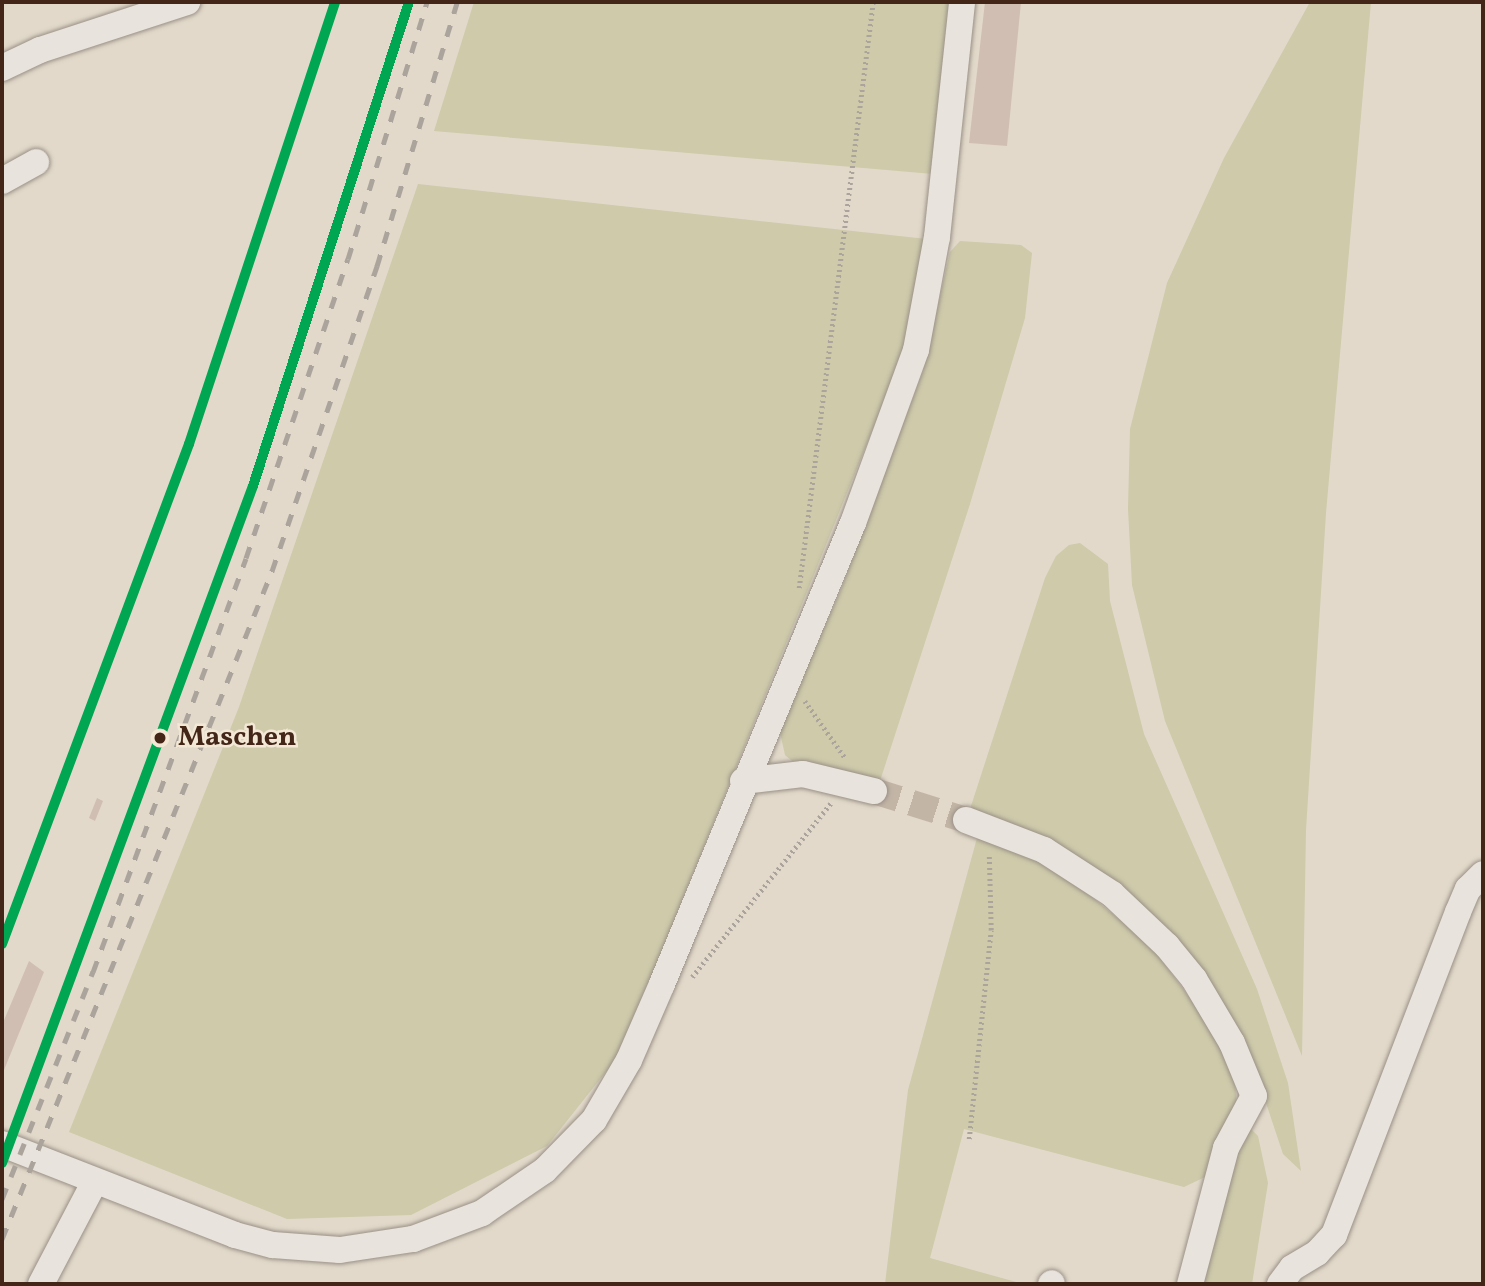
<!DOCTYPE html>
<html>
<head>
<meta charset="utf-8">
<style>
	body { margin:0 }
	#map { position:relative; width:1485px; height:1286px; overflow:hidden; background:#e2d9ca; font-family:Vollkorn,serif }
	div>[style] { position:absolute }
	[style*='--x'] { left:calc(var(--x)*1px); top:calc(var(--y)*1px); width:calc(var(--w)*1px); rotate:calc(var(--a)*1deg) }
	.green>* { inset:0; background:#cecaaa }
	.building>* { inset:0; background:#d0beb2 }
	.minor-tunnel>* { height:26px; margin-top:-13px; transform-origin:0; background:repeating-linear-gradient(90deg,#c2b5a6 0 26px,transparent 0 39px) }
	.path>* { height:4.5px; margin-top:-2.25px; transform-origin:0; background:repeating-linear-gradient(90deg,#aba49d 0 2px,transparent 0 5.5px) }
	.roads { filter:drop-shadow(0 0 2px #9a9187) drop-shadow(0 0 2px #9a9187) }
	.minor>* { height:26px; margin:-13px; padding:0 13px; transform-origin:13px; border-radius:13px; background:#e8e3dc }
	.rail>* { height:5px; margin-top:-2.5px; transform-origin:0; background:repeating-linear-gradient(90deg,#aba49d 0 12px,transparent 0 24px) }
	.rail-1>* { height:10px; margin:-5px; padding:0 5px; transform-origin:5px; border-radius:5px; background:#00a651 }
	.dots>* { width:19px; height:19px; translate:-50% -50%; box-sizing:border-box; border:4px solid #f3e8d5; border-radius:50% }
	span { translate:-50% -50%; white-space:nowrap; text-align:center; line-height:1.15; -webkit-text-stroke:5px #f3e8d5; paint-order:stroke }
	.stop-label { font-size:28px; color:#432618; font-weight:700 }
	.left { translate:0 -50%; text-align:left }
	.frame { position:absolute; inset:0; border:4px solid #432618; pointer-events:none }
</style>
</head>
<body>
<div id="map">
	<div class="green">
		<div style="clip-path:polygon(474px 2px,952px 2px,933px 174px,434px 131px)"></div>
		<div style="clip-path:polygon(1310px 2px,1371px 2px,1326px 513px,1306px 830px,1302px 1056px,1165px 721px,1132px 585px,1128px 509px,1130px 429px,1167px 283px,1224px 158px)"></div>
		<div style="clip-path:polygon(418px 184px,927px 239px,906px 347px,620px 1054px,547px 1146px,411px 1215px,287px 1219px,69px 1132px,239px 707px)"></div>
		<div style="clip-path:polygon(960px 241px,1021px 245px,1032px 253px,1025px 318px,970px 504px,880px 781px,798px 766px,785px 755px,779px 728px,840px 592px,923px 371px,950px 252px)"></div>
		<div style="clip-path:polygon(1080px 543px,1108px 564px,1110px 601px,1144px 734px,1257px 989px,1288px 1083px,1301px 1171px,1283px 1154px,1259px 1082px,1183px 948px,974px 813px,971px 806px,1045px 578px,1056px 556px,1069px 545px)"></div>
		<div style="clip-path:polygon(977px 838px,1034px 859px,1080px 887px,1151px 946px,1222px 1041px,1234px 1074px,1237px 1105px,1205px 1177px,1184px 1187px,964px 1129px,930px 1258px,1023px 1284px,885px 1284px,908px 1090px)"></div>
		<div style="clip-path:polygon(1251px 1129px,1258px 1136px,1268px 1183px,1252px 1284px,1204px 1284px,1238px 1149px)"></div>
	</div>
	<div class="building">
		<div style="clip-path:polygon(985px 2px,1021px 2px,1007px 146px,969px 143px)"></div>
		<div style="clip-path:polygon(97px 798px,103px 801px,95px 821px,89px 818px)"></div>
		<div style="clip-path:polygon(29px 961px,44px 972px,2px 1075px,2px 1025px)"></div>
	</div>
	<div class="minor-tunnel">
		<div style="--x:874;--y:791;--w:96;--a:17.5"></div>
	</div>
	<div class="path">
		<div style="--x:799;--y:588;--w:591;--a:-82.8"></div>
		<div style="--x:805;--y:701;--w:71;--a:54.7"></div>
		<div style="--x:692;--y:977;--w:223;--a:-51.4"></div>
		<div style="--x:969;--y:1139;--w:210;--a:-84"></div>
		<div style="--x:991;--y:930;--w:76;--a:-91.5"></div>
	</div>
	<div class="roads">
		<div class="minor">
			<div style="--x:2;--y:68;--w:42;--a:-25.3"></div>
			<div style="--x:40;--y:50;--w:155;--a:-18.1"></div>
			<div style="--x:2;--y:181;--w:39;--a:-29"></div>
			<div style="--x:743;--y:781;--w:60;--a:-6.7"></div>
			<div style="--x:803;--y:774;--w:73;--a:13.5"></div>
			<div style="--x:966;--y:820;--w:84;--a:21"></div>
			<div style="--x:1044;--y:850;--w:81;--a:32.9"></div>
			<div style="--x:1112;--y:894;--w:76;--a:43.4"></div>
			<div style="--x:1167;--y:946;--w:43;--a:50.7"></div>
			<div style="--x:1194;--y:979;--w:74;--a:59.3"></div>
			<div style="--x:1232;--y:1043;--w:57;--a:67.5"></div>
			<div style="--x:1254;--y:1096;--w:59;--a:118.3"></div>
			<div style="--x:1226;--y:1148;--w:141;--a:104.8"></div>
			<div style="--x:2;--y:1144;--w:250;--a:21.3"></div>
			<div style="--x:235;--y:1235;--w:39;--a:15"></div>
			<div style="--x:273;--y:1245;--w:67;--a:4.3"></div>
			<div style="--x:340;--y:1250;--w:74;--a:-8.6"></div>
			<div style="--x:413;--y:1239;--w:74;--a:-20.6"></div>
			<div style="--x:482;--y:1213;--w:76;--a:-34.3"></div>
			<div style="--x:545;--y:1170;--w:70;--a:-45.6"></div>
			<div style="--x:594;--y:1120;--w:69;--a:-59.7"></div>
			<div style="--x:629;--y:1060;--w:83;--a:-66.5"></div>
			<div style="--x:662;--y:984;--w:499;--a:-67.5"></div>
			<div style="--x:853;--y:523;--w:184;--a:-70"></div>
			<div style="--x:916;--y:350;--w:115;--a:-79.5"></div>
			<div style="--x:937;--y:237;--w:236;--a:-83.9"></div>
			<div style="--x:41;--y:1284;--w:116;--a:-62.3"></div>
			<div style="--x:1051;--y:1284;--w:1;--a:-45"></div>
			<div style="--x:1280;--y:1284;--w:20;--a:-53"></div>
			<div style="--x:1292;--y:1268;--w:29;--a:-31"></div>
			<div style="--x:1317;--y:1253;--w:25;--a:-47"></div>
			<div style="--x:1334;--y:1235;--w:346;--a:-69"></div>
			<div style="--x:1458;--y:912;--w:25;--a:-67"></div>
			<div style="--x:1468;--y:889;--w:21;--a:-45"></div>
		</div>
	</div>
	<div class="rail">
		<div style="--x:2;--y:1199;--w:245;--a:-68.2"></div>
		<div style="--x:93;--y:972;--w:441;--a:-69.7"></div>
		<div style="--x:246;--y:558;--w:316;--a:-71.2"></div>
		<div style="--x:348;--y:259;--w:269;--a:-72.9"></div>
		<div style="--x:2;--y:1239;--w:721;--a:-67.99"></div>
		<div style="--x:272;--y:571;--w:323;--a:-71"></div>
		<div style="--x:377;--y:266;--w:276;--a:-73.1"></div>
	</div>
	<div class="rail-1">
		<div style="--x:2;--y:944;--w:534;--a:-69.49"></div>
		<div style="--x:189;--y:444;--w:465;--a:-71.7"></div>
		<div style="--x:2;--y:1163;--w:722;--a:-69.66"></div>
		<div style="--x:253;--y:486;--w:509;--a:-72.14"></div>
	</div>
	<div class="dots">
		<div style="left:160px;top:738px;background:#432618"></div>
	</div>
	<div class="stop-label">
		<span class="left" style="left:178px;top:738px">Maschen</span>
	</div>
	<div class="frame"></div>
</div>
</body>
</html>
